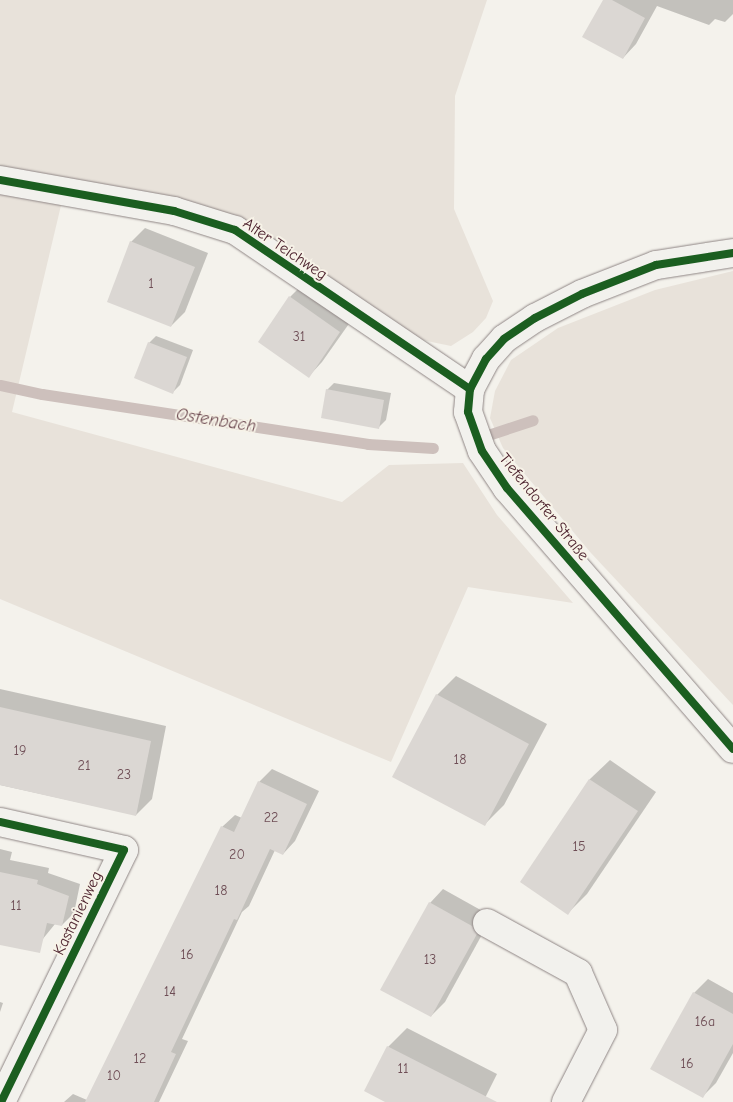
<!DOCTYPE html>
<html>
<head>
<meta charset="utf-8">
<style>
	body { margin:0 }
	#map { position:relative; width:733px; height:1102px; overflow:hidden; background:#f4f2ec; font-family:"Comic Neue",sans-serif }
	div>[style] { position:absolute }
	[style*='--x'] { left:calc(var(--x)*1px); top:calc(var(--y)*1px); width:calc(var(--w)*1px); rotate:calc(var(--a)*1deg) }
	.green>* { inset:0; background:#e8e2da }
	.shadow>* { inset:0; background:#0003 }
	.stream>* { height:11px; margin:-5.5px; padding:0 5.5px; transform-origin:5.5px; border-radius:5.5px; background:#cdc0bc }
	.building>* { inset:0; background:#dbd7d3 }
	.roads { filter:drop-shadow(0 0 1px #8f8685) drop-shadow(0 0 1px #8f8685) }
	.street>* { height:28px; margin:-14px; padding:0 14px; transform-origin:14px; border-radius:14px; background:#f2f1ed }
	.cycleway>* { height:8px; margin:-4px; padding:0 4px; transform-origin:4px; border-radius:4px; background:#1b5e20 }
	span { translate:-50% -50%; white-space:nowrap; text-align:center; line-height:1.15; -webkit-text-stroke:4px #f7f3e8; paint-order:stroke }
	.number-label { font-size:14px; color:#6e4d55 }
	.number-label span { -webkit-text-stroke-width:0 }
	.street-label { font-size:16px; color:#4a1f2b }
	.water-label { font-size:18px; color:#6c4950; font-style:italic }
</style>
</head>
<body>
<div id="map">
	<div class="green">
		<div style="clip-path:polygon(0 0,487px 0,455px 96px,454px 209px,493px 301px,486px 318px,473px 332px,451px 346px,422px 340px,221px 212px,63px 197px,12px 412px,342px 502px,389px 465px,463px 463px,497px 515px,573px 603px,468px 587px,391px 762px,0 599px)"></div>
		<div style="clip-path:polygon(733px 271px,733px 705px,591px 553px,503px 448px,490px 418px,495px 391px,511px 360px,558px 328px,655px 290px)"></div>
	</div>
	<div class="shadow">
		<div style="clip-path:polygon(604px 0,733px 0,733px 14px,725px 22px,715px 19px,709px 25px,657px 6px,636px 44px,623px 58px)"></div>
		<div style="clip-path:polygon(145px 228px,208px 253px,185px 312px,171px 326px,131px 242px)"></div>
		<div style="clip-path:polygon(303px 284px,353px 318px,322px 362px,309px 376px,290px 297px)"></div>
		<div style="clip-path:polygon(156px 336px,193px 350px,180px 385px,173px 392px,149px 343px)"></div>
		<div style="clip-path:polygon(334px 383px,391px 393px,386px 420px,379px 427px,327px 390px)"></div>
		<div style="clip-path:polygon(456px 676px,547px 724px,504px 805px,484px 825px,437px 695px)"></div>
		<div style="clip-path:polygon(0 689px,166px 726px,152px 799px,136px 815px,0 785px)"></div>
		<div style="clip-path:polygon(610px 760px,656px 792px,587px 894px,568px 913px,521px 882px,590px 779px)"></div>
		<div style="clip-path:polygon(272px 769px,319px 791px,295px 841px,283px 854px,275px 850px,249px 906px,242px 912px,182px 1039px,188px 1041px,159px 1102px,64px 1102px,73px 1094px,87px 1100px,222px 827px,235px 815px,242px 818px,259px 782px)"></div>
		<div style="clip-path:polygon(0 849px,12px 852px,10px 860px,49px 868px,48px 873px,80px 884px,74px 913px,62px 925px,55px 924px,42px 940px,0 928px)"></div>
		<div style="clip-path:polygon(443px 889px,486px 913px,490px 920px,445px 1002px,431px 1016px,430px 903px)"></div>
		<div style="clip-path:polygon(708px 979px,733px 993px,733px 1053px,716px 1083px,703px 1096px,694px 993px)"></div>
		<div style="clip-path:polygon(0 1002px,3px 1003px,0 1012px)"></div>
		<div style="clip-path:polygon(407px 1028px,497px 1074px,483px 1102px,388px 1102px,388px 1047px)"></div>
	</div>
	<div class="stream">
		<div style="--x:0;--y:385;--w:43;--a:12.1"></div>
		<div style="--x:42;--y:394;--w:330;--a:8.7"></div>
		<div style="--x:368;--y:444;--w:65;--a:3.5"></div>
		<div style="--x:488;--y:435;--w:47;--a:-18.4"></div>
	</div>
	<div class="building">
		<div style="clip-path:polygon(603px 0,612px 0,645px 18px,623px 59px,582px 37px)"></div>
		<div style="clip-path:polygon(130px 241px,195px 267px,171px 327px,107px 302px)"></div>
		<div style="clip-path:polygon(289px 296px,340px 332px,309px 378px,258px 342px)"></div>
		<div style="clip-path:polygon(148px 342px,187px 357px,173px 394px,134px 378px)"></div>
		<div style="clip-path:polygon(326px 389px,384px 400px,379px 429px,321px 418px)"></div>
		<div style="clip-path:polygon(436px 694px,529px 744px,485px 826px,392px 777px)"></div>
		<div style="clip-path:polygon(0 707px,151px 741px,136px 816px,0 785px)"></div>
		<div style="clip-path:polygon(589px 779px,638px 811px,568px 915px,520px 882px)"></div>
		<div style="clip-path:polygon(258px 781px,307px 804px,283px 855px,270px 849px,237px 920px,234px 919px,171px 1052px,176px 1054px,154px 1102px,85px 1102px,221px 826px,234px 832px)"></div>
		<div style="clip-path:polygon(0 872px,38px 880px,37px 884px,69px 896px,62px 926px,47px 923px,40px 953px,0 945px)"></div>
		<div style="clip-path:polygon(429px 902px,472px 926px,477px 934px,431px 1017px,380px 990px)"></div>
		<div style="clip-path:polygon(693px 992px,733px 1014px,733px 1044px,703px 1098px,650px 1069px)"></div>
		<div style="clip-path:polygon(387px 1046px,497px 1102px,385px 1102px,364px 1091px)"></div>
	</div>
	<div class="roads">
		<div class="street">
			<div style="--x:0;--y:180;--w:177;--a:10.1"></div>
			<div style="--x:174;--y:211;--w:64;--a:17.3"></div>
			<div style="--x:235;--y:230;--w:284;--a:34.1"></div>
			<div style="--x:733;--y:253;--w:78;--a:171.1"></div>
			<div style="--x:656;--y:265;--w:79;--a:158.6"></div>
			<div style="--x:582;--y:294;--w:53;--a:152.9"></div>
			<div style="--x:535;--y:318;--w:37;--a:146"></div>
			<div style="--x:504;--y:339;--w:27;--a:132"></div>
			<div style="--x:486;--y:359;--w:34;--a:118"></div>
			<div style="--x:470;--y:389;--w:23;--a:95"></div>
			<div style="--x:468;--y:412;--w:41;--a:70.3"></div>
			<div style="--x:482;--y:451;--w:45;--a:56"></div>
			<div style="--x:507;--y:488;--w:345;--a:49.1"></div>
			<div style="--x:0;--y:822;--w:127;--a:12.7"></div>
			<div style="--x:124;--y:850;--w:280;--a:116"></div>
			<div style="--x:487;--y:923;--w:104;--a:28.8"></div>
			<div style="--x:578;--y:973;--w:62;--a:66.3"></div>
			<div style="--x:603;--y:1030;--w:81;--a:117.2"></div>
		</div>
	</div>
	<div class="cycleway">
		<div style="--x:0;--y:180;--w:177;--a:10.1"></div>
		<div style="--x:174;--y:211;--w:64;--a:17.3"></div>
		<div style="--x:235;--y:230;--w:284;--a:34.1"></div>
		<div style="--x:733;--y:253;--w:78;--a:171.1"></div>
		<div style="--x:656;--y:265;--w:79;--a:158.6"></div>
		<div style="--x:582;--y:294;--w:53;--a:152.9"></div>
		<div style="--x:535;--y:318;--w:37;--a:146"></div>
		<div style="--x:504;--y:339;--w:27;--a:132"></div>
		<div style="--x:486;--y:359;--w:34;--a:118"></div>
		<div style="--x:470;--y:389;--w:23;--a:95"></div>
		<div style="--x:468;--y:412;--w:41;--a:70.3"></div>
		<div style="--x:482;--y:451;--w:45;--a:56"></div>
		<div style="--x:507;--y:488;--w:345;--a:49.1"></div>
		<div style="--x:0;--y:822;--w:127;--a:12.7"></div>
		<div style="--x:124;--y:850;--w:280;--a:116"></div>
	</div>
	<div class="number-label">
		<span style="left:151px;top:284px">1</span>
		<span style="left:299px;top:337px">31</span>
		<span style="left:20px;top:751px">19</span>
		<span style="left:460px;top:760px">18</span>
		<span style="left:84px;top:766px">21</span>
		<span style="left:124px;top:775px">23</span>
		<span style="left:271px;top:818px">22</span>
		<span style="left:579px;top:847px">15</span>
		<span style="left:237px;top:855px">20</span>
		<span style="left:221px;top:891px">18</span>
		<span style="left:16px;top:906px">11</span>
		<span style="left:187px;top:955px">16</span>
		<span style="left:430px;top:960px">13</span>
		<span style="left:170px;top:992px">14</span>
		<span style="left:705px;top:1022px">16a</span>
		<span style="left:140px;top:1059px">12</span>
		<span style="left:687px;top:1064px">16</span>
		<span style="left:403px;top:1069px">11</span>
		<span style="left:114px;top:1076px">10</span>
	</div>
	<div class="street-label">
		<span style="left:285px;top:249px;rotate:34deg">Alter Teichweg</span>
		<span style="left:544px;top:507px;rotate:51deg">Tiefendorfer Straße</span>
		<span style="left:78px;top:913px;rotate:-64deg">Kastanienweg</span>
	</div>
	<div class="water-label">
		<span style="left:216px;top:421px;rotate:9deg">Ostenbach</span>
	</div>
</div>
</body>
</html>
